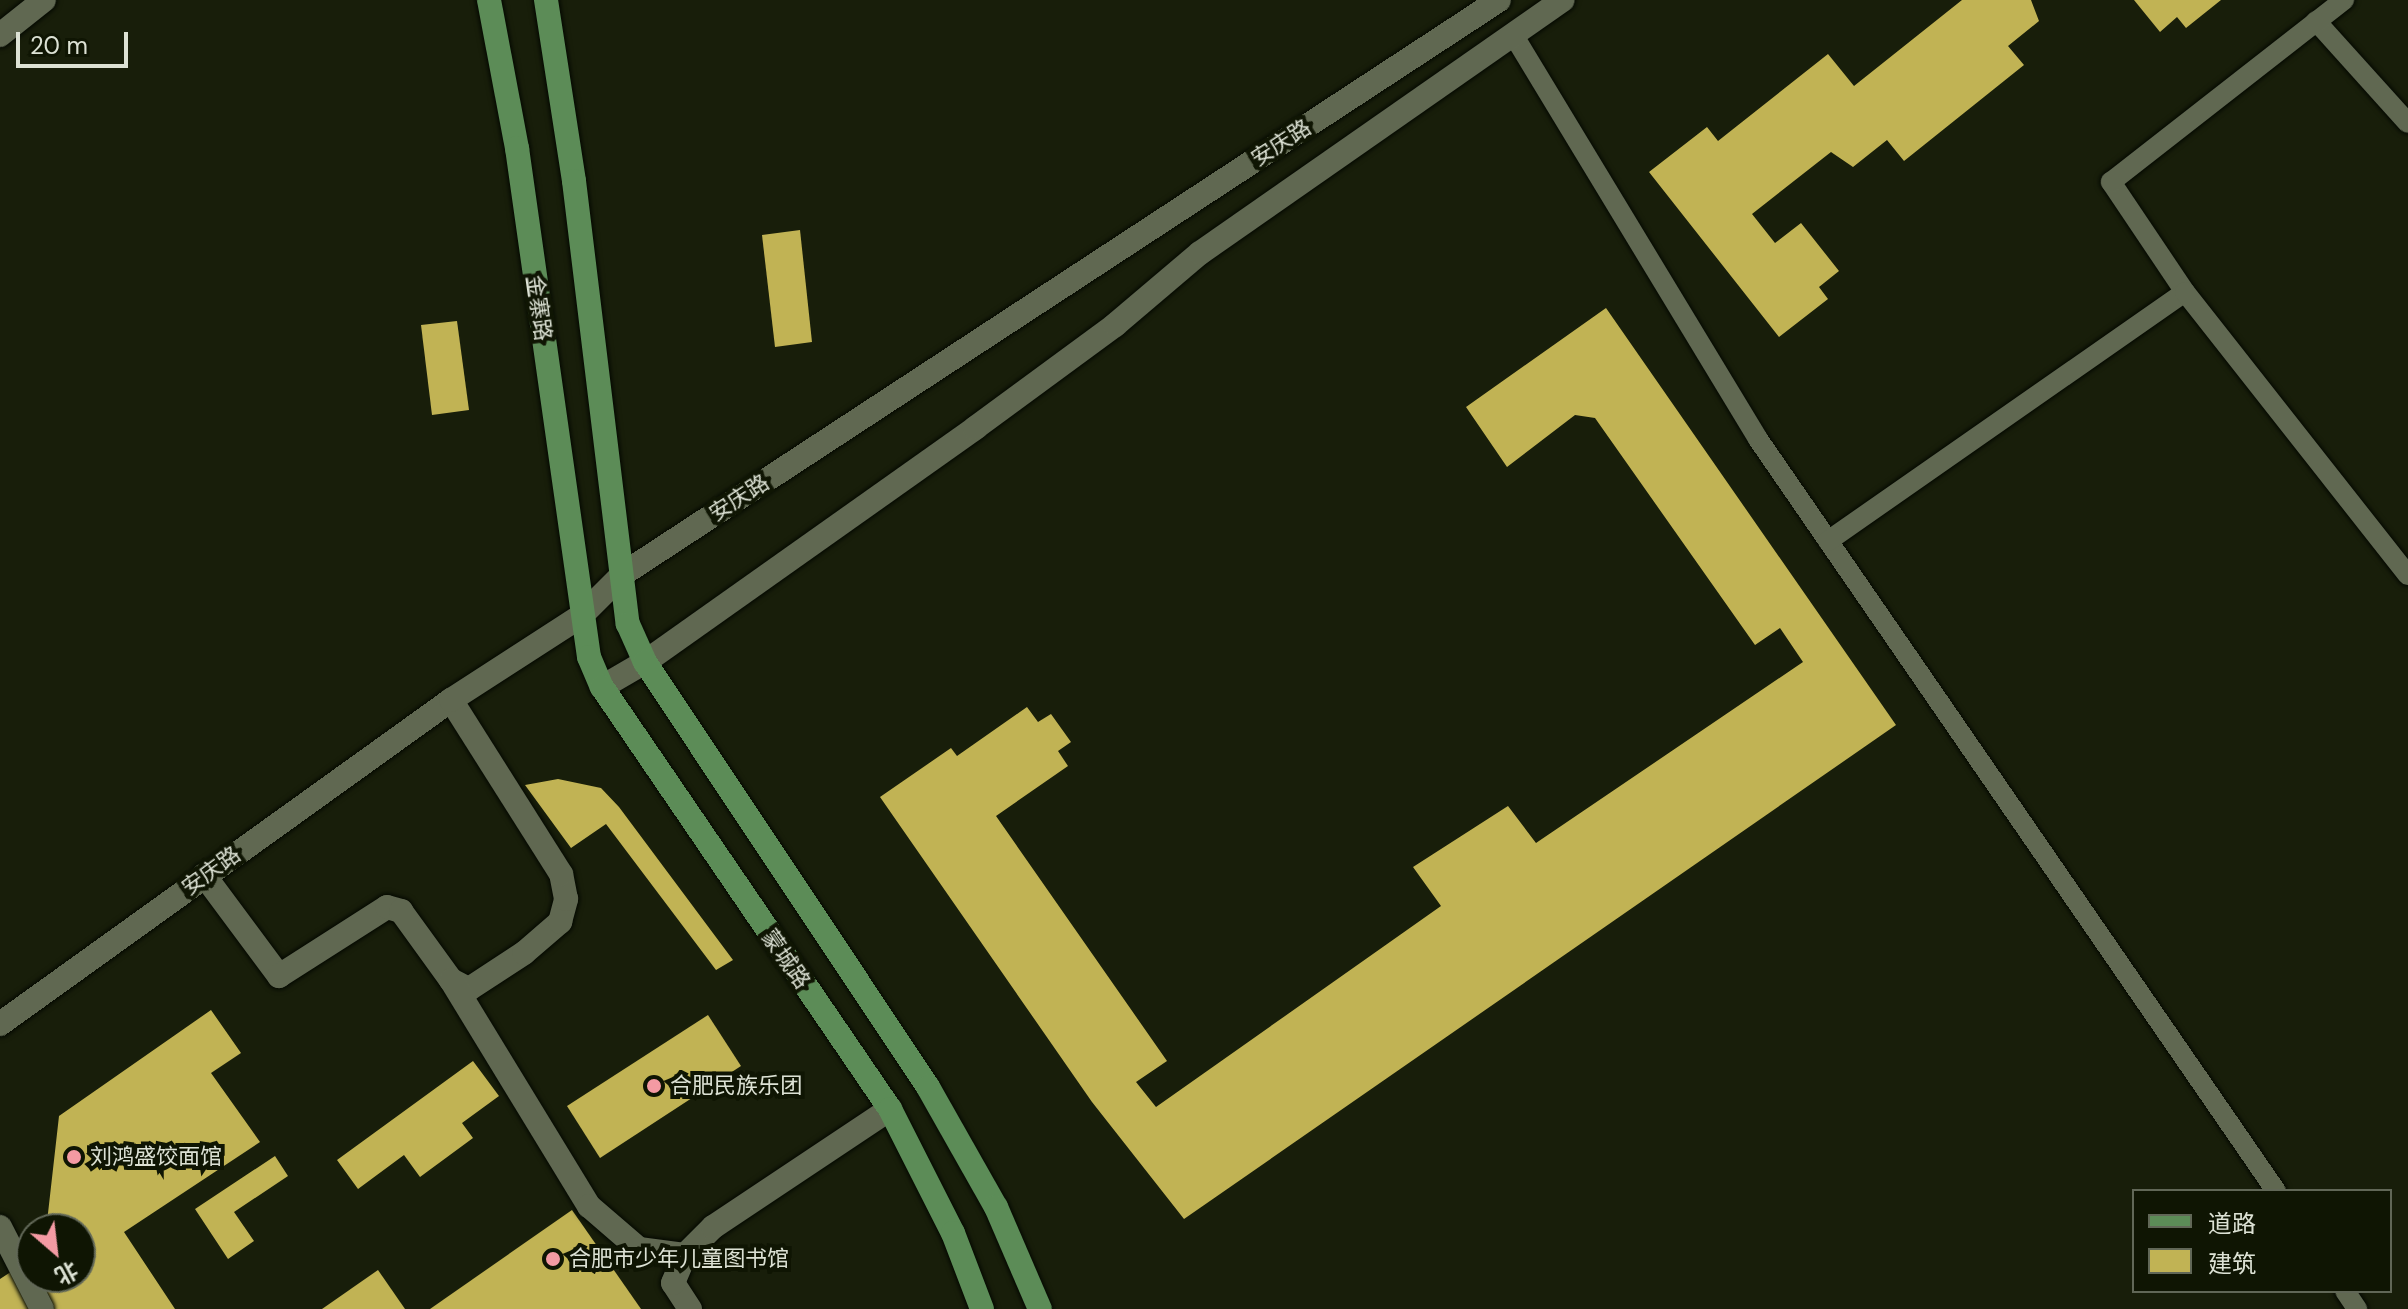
<!DOCTYPE html>
<html>
<head>
<meta charset="utf-8">
<style>
	body { margin:0 }
	#map { position:relative; width:2408px; height:1309px; overflow:hidden; background:#181e0a; font-family:"DM Sans","Noto Sans SC",sans-serif }
	div>[style] { position:absolute }
	[style*='--x'] { left:calc(var(--x)*1px); top:calc(var(--y)*1px); width:calc(var(--w)*1px); rotate:calc(var(--a)*1deg) }
	.building>* { inset:0; background:#c1b354 }
	.roads { filter:drop-shadow(0 0 2px #040800) drop-shadow(0 0 2px #040800) }
	.lane>* { height:20px; margin:-10px; padding:0 10px; transform-origin:10px; border-radius:10px; background:#606851 }
	.street>* { height:24px; margin:-12px; padding:0 12px; transform-origin:12px; border-radius:12px; background:#606851 }
	.secondary>* { height:24px; margin:-12px; padding:0 12px; transform-origin:12px; border-radius:12px; background:#606851 }
	.primary>* { height:24px; margin:-12px; padding:0 12px; transform-origin:12px; border-radius:12px; background:#5c8c57 }
	.dots>* { width:22px; height:22px; translate:-50% -50%; box-sizing:border-box; border:4px solid #0f1503; border-radius:50% }
	span { translate:-50% -50%; white-space:nowrap; text-align:center; line-height:1.15; -webkit-text-stroke:8px #0f1503; paint-order:stroke }
	.street-label { font-size:22px; color:#dce1d4 }
	.poi-label { font-size:22px; color:#dce1d4 }
	.left { translate:0 -50%; text-align:left }
	.legend { position:absolute; left:2132px; top:1189px; width:260px; height:104px; box-sizing:border-box; background:#0f1503; border:2px solid #616757; margin:0; padding:10px 14px; list-style:none; font-size:24px; color:#dce1d4 }
	.legend li { display:flex; align-items:center; gap:16px; height:40px }
	.legend b { width:40px; border:2px solid #616757 }
	.north { position:absolute; left:16px; top:1213px; width:80px; height:80px; box-sizing:border-box; background:#0f1503; border:2px solid #616757; border-radius:50%; rotate:152deg; font-size:22px; font-weight:700; line-height:32px; text-align:center; color:#dce1d4 }
	.north::after { content:''; display:block; margin:auto; width:28px; height:36px; background:#f49aa3; clip-path:polygon(50% 0,100% 100%,50% 72%,0 100%) }
	.scale { position:absolute; left:16px; top:32px; width:112px; height:36px; box-sizing:border-box; border:4px solid #dce1d4; border-top:0; padding-left:10px; font-size:24px; line-height:28px; white-space:nowrap; color:#dce1d4; -webkit-text-stroke:6px #0f1503; paint-order:stroke }
</style>
</head>
<body>
<div id="map">
	<div class="building">
		<div style="clip-path:polygon(1962px 0,2031px 0,2039px 21px,2008px 46px,2024px 65px,1904px 161px,1887px 140px,1853px 167px,1831px 152px,1752px 214px,1775px 243px,1801px 223px,1839px 271px,1819px 287px,1828px 299px,1779px 337px,1649px 172px,1707px 127px,1718px 141px,1828px 54px,1854px 86px)"></div>
		<div style="clip-path:polygon(2134px 0,2221px 0,2186px 28px,2177px 17px,2160px 32px)"></div>
		<div style="clip-path:polygon(800px 230px,812px 342px,775px 347px,762px 235px)"></div>
		<div style="clip-path:polygon(1606px 308px,1896px 725px,1184px 1219px,1092px 1102px,880px 797px,951px 748px,957px 756px,1027px 707px,1038px 722px,1051px 714px,1071px 742px,1058px 751px,1068px 766px,996px 816px,1167px 1061px,1136px 1082px,1156px 1107px,1441px 906px,1413px 867px,1508px 806px,1536px 843px,1803px 662px,1780px 628px,1755px 645px,1595px 418px,1575px 415px,1507px 467px,1466px 407px)"></div>
		<div style="clip-path:polygon(457px 321px,469px 410px,432px 415px,421px 325px)"></div>
		<div style="clip-path:polygon(558px 779px,601px 788px,619px 807px,733px 960px,716px 970px,606px 824px,571px 848px,525px 785px)"></div>
		<div style="clip-path:polygon(211px 1010px,241px 1053px,211px 1073px,260px 1142px,124px 1232px,175px 1309px,0 1309px,0 1279px,32px 1258px,32px 1277px,80px 1277px,80px 1229px,53px 1229px,47px 1222px,59px 1116px)"></div>
		<div style="clip-path:polygon(708px 1015px,741px 1066px,600px 1158px,567px 1106px)"></div>
		<div style="clip-path:polygon(473px 1061px,499px 1096px,462px 1123px,473px 1138px,420px 1177px,404px 1155px,358px 1189px,337px 1160px)"></div>
		<div style="clip-path:polygon(275px 1156px,288px 1176px,234px 1212px,254px 1241px,228px 1259px,195px 1209px)"></div>
		<div style="clip-path:polygon(572px 1210px,641px 1309px,430px 1309px)"></div>
		<div style="clip-path:polygon(378px 1270px,405px 1309px,322px 1309px)"></div>
	</div>
	<div class="roads">
		<div class="lane">
			<div style="--x:2316;--y:21;--w:137;--a:48"></div>
			<div style="--x:1514;--y:36;--w:471;--a:58.8"></div>
			<div style="--x:1758;--y:439;--w:913;--a:55.44"></div>
			<div style="--x:2185;--y:292;--w:133;--a:-123.9"></div>
			<div style="--x:2111;--y:182;--w:296;--a:-38"></div>
			<div style="--x:1828;--y:541;--w:435;--a:-34.9"></div>
			<div style="--x:2185;--y:292;--w:360;--a:51.8"></div>
			<div style="--x:2345;--y:1291;--w:22;--a:56"></div>
		</div>
		<div class="street">
			<div style="--x:0;--y:35;--w:56;--a:-38.5"></div>
			<div style="--x:204;--y:875;--w:126;--a:53.4"></div>
			<div style="--x:279;--y:976;--w:128;--a:-32.6"></div>
			<div style="--x:387;--y:907;--w:15;--a:16"></div>
			<div style="--x:401;--y:911;--w:85;--a:54.1"></div>
			<div style="--x:451;--y:980;--w:20;--a:27"></div>
			<div style="--x:469;--y:989;--w:66;--a:-33.2"></div>
			<div style="--x:524;--y:953;--w:48;--a:-40.7"></div>
			<div style="--x:560;--y:922;--w:24;--a:-75"></div>
			<div style="--x:566;--y:899;--w:25;--a:-101"></div>
			<div style="--x:561;--y:874;--w:206;--a:-122.3"></div>
			<div style="--x:451;--y:980;--w:265;--a:58.6"></div>
			<div style="--x:589;--y:1206;--w:66;--a:40.7"></div>
			<div style="--x:639;--y:1249;--w:46;--a:7.4"></div>
			<div style="--x:0;--y:1227;--w:92;--a:62.9"></div>
			<div style="--x:690;--y:1309;--w:31;--a:-123"></div>
			<div style="--x:673;--y:1283;--w:30;--a:-67"></div>
			<div style="--x:685;--y:1255;--w:40;--a:-45"></div>
			<div style="--x:713;--y:1227;--w:213;--a:-33.7"></div>
		</div>
		<div class="secondary">
			<div style="--x:602;--y:687;--w:50;--a:-30.2"></div>
			<div style="--x:645;--y:662;--w:405;--a:-35.3"></div>
			<div style="--x:975;--y:428;--w:174;--a:-36.3"></div>
			<div style="--x:1115;--y:325;--w:111;--a:-40.3"></div>
			<div style="--x:1200;--y:253;--w:442;--a:-34.9"></div>
			<div style="--x:0;--y:1024;--w:555;--a:-35.69"></div>
			<div style="--x:451;--y:700;--w:155;--a:-32.9"></div>
			<div style="--x:581;--y:616;--w:59;--a:-45"></div>
			<div style="--x:623;--y:574;--w:1047;--a:-33.23"></div>
		</div>
		<div class="primary">
			<div style="--x:489;--y:0;--w:151;--a:79.3"></div>
			<div style="--x:517;--y:148;--w:514;--a:81.95"></div>
			<div style="--x:589;--y:657;--w:33;--a:67"></div>
			<div style="--x:602;--y:687;--w:511;--a:55.69"></div>
			<div style="--x:890;--y:1109;--w:139;--a:63.1"></div>
			<div style="--x:953;--y:1233;--w:81;--a:69.1"></div>
			<div style="--x:546;--y:0;--w:183;--a:81.2"></div>
			<div style="--x:574;--y:181;--w:446;--a:83.1"></div>
			<div style="--x:628;--y:624;--w:42;--a:65.9"></div>
			<div style="--x:645;--y:662;--w:511;--a:56.34"></div>
			<div style="--x:928;--y:1087;--w:138;--a:60.5"></div>
			<div style="--x:996;--y:1207;--w:111;--a:66.7"></div>
		</div>
	</div>
	<div class="dots">
		<div style="left:654px;top:1086px;background:#f49aa3"></div>
		<div style="left:74px;top:1157px;background:#f49aa3"></div>
		<div style="left:553px;top:1259px;background:#f49aa3"></div>
	</div>
	<div class="street-label">
		<span style="left:1281px;top:143px;rotate:-33deg">安庆路</span>
		<span style="left:539px;top:308px;rotate:82deg">金寨路</span>
		<span style="left:739px;top:498px;rotate:-33deg">安庆路</span>
		<span style="left:211px;top:871px;rotate:-36deg">安庆路</span>
		<span style="left:786px;top:959px;rotate:55deg">蒙城路</span>
	</div>
	<div class="poi-label">
		<span class="left" style="left:670px;top:1086px">合肥民族乐团</span>
		<span class="left" style="left:90px;top:1157px">刘鸿盛饺面馆</span>
		<span class="left" style="left:569px;top:1259px">合肥市少年儿童图书馆</span>
	</div>
	<ul class="legend">
	<li><b style="height:10px;background:#5c8c57"></b>道路</li>
	<li><b style="height:22px;background:#c1b354"></b>建筑</li>
	</ul>
	<div class="north">北</div>
	<div class="scale">20 m</div>
</div>
</body>
</html>
